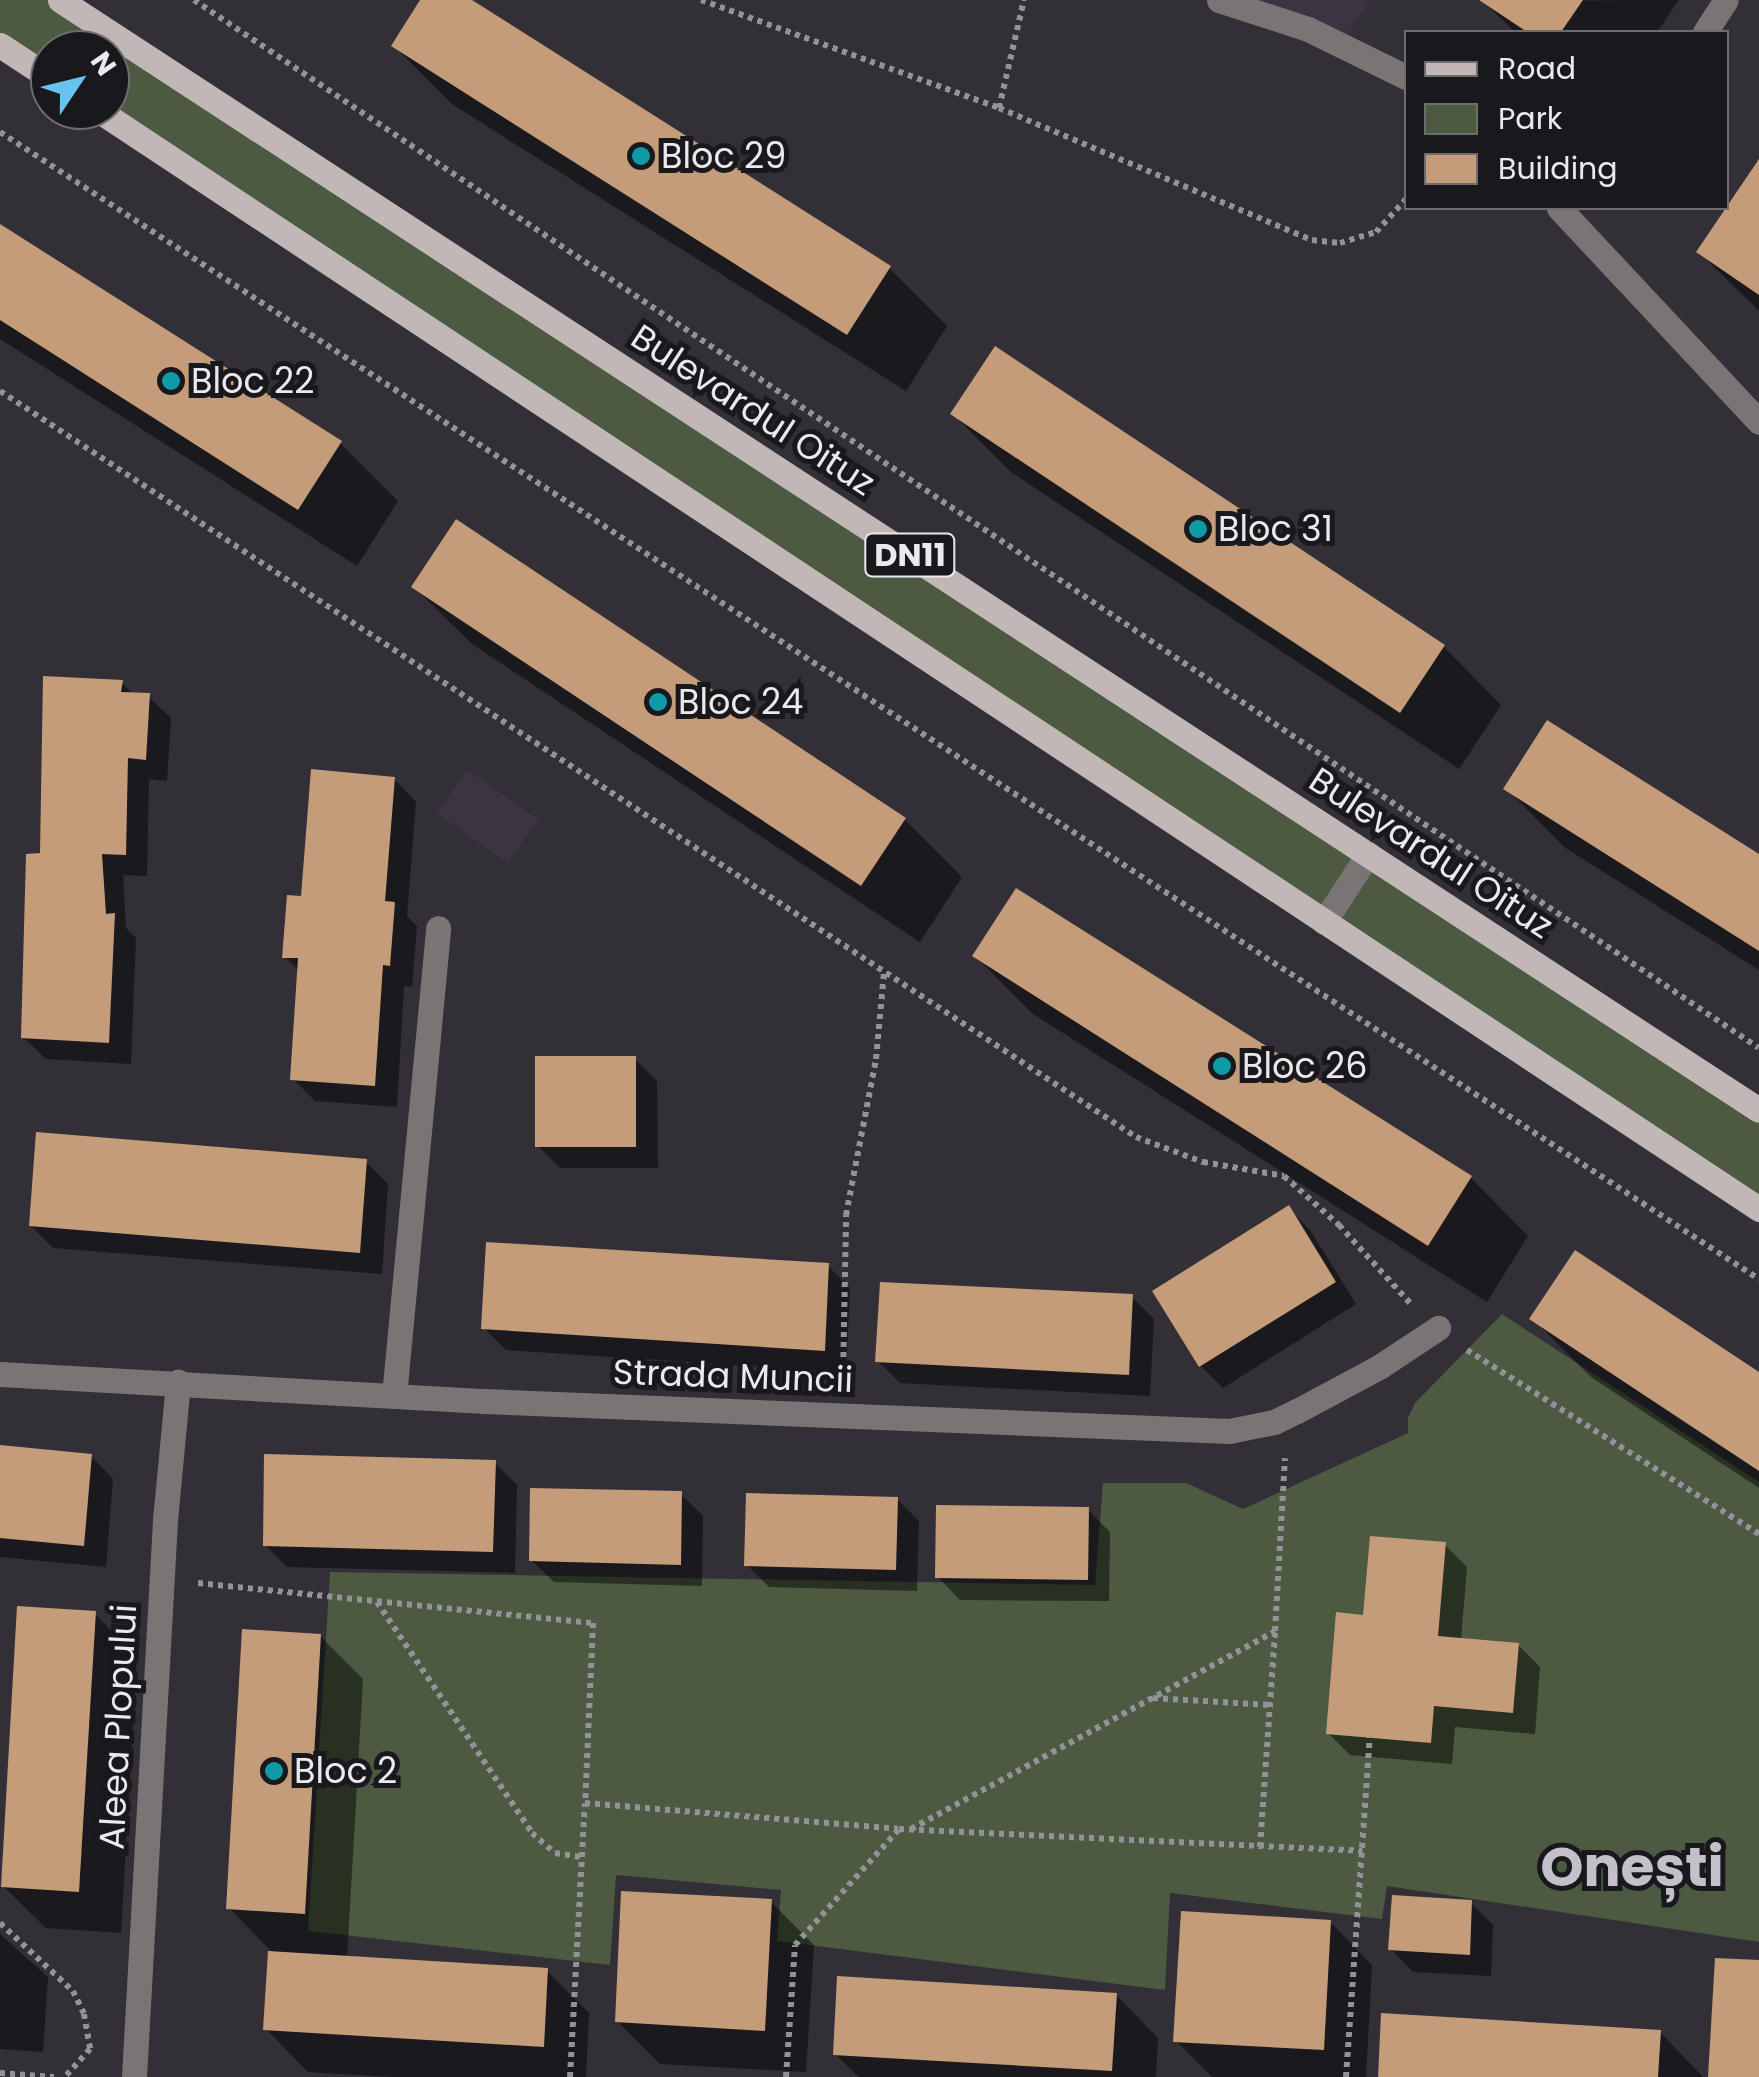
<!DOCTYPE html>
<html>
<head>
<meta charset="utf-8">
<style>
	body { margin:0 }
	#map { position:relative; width:1759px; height:2077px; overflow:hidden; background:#322f37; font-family:Poppins,sans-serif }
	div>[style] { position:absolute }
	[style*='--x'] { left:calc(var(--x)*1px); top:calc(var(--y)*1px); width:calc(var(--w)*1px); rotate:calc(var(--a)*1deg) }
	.built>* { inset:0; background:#3b3543 }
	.green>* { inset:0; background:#4b5a40 }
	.shadow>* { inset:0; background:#0007 }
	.building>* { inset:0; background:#c49c79 }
	.path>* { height:6px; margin-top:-3px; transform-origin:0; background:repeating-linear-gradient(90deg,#949298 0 5px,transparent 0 10px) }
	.minor>* { height:25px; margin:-12.5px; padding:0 12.5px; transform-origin:12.5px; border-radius:12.5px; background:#7a7474 }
	.major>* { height:25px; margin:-12.5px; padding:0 12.5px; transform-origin:12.5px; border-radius:12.5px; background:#c2b7b7 }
	.dots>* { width:28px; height:28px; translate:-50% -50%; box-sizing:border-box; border:5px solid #19181c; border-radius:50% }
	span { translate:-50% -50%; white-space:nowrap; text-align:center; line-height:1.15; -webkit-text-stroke:10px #19181c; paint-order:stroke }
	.shield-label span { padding:2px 8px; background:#19181c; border:2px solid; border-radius:8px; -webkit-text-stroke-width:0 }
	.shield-label { font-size:32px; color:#ebe9ee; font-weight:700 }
	.poi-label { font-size:35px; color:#ebe9ee }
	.left { translate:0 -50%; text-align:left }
	.street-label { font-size:35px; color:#ebe9ee }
	.town-label { font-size:55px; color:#c4c0ca; font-weight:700 }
	.legend { position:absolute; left:1404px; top:30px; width:325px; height:180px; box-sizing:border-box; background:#19181c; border:2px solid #6d6c70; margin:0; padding:12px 18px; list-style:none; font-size:30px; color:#ebe9ee }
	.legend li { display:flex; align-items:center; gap:20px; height:50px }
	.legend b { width:50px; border:2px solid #6d6c70 }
	.north { position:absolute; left:30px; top:30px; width:100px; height:100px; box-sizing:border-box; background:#19181c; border:2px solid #6d6c70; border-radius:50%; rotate:55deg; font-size:28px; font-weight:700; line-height:40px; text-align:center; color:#ebe9ee }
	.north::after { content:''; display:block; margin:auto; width:35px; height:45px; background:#67c4f0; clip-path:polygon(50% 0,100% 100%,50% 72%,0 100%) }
</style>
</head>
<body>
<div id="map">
	<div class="built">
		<div style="clip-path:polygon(1219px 0,1370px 0,1342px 43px)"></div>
		<div style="clip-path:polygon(467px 770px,538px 819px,508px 863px,437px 813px)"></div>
	</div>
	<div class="green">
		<div style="clip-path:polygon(0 0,60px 0,1759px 1110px,1759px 1209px,110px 110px,110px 50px,50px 50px,50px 78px,0 45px)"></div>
		<div style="clip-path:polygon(1502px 1314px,1759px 1482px,1759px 1942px,1387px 1886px,1382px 1919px,1170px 1893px,1165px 1990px,777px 1941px,781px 1890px,616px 1875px,610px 1965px,308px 1931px,330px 1572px,1095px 1585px,1103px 1483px,1186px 1483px,1243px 1509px,1408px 1433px,1408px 1418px,1415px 1403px)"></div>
	</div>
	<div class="shadow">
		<div style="clip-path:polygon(423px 0,467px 0,889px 268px,947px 326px,906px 391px,452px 104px,394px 46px)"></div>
		<div style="clip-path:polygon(1679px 0,1657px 32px,1515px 32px,1483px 1px)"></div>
		<div style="clip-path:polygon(1759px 163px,1759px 311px,1699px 252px)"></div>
		<div style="clip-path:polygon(0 227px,340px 443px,398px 501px,357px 566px,0 339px)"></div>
		<div style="clip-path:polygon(953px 414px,1444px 647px,1501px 705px,1459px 769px,1011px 472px)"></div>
		<div style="clip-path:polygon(414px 587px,904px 819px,962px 877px,920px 942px,472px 644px)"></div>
		<div style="clip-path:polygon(122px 683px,134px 695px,148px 696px,171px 718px,167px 781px,149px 779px,147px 876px,123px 875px,126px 928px,136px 938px,131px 1064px,46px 1059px,23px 1037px,43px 855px)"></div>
		<div style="clip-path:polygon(394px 779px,416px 802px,407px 916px,417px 926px,412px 987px,404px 986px,397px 1107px,315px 1101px,293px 1079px,299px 971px,285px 957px,303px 899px)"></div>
		<div style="clip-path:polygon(1507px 789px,1759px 857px,1759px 970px,1564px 847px)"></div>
		<div style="clip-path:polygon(1016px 891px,1471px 1178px,1528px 1236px,1487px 1302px,1033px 1014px,975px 956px)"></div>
		<div style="clip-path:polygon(635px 1059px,657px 1081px,658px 1168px,560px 1168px,538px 1146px)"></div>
		<div style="clip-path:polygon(366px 1162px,388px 1184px,382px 1274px,53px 1248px,31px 1226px)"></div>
		<div style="clip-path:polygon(1288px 1208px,1310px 1230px,1356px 1304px,1223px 1388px,1201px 1366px,1155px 1292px)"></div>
		<div style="clip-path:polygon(828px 1266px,850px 1288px,846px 1372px,506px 1350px,484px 1328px)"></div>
		<div style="clip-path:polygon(1132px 1297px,1154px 1319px,1150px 1396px,900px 1383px,878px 1361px)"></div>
		<div style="clip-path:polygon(1533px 1319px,1759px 1375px,1759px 1488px,1591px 1377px)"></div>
		<div style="clip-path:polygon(0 1448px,91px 1456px,113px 1479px,106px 1567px,0 1557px)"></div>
		<div style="clip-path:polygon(495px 1463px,517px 1485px,515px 1573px,287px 1567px,265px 1545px)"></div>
		<div style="clip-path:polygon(681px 1494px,703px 1516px,702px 1586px,554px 1582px,531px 1560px)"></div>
		<div style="clip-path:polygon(897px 1499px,919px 1521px,917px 1591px,769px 1587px,747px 1565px)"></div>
		<div style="clip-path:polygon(1088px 1510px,1110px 1532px,1109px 1601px,960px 1600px,938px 1577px)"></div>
		<div style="clip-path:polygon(1445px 1545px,1467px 1567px,1461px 1640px,1518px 1645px,1540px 1667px,1535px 1734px,1455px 1727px,1452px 1764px,1350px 1755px,1328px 1733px,1365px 1617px)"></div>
		<div style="clip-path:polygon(95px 1614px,137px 1656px,121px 1933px,46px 1928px,3px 1886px)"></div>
		<div style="clip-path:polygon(320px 1636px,363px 1679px,347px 1959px,547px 1971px,589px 2013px,586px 2077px,394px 2077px,308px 2072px,266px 2029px,274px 1954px,229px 1908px)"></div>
		<div style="clip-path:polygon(771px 1902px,814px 1945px,806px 2072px,660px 2064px,617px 2021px)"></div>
		<div style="clip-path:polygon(1471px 1903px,1493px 1925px,1491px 1976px,1413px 1972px,1391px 1949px)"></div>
		<div style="clip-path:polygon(1330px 1922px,1372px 1965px,1366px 2077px,1212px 2077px,1176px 2041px)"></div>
		<div style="clip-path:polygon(0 1934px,48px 1977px,43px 2052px,0 2049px)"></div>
		<div style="clip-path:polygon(1116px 1995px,1158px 2038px,1156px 2077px,859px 2077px,835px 2054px)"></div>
		<div style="clip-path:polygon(1660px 2032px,1703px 2077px,1380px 2077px)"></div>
	</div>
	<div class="building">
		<div style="clip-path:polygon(420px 0,472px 0,891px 266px,847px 335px,391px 46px)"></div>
		<div style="clip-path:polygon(1479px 0,1583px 0,1561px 32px,1527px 32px)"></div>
		<div style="clip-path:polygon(1759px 159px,1759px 295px,1696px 252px)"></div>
		<div style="clip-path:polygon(0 224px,342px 441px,298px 510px,0 320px)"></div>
		<div style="clip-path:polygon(995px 346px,1445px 645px,1400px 713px,950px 414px)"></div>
		<div style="clip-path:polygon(456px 519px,906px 818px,861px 886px,411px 587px)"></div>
		<div style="clip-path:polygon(43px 676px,123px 680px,121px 692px,150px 693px,146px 760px,128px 758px,126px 855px,102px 854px,106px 914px,115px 913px,109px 1043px,21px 1038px,26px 854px,40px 853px)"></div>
		<div style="clip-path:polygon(1547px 720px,1759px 854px,1759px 951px,1503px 789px)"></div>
		<div style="clip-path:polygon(311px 769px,395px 777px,385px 901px,395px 902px,390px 966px,383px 965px,375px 1086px,290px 1080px,298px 958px,282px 958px,287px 895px,301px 896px)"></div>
		<div style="clip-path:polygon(1016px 888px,1472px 1176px,1428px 1246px,972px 956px)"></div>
		<div style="clip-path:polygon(535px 1056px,636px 1056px,636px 1147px,535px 1147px)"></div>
		<div style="clip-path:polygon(36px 1132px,367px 1159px,360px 1253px,29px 1226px)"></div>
		<div style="clip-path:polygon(1289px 1205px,1336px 1282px,1199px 1367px,1152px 1291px)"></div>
		<div style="clip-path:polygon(486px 1242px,829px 1263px,825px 1351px,481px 1329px)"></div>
		<div style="clip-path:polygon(1575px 1250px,1759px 1372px,1759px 1471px,1529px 1319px)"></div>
		<div style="clip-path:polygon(880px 1282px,1133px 1294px,1129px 1375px,875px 1362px)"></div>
		<div style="clip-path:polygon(0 1445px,92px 1454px,84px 1546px,0 1538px)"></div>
		<div style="clip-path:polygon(264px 1454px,496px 1460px,493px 1552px,263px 1546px)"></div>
		<div style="clip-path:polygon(530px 1488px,682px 1491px,681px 1565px,529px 1561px)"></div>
		<div style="clip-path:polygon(746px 1493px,898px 1497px,896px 1570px,744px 1566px)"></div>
		<div style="clip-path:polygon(936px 1505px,1089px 1507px,1088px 1580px,935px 1578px)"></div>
		<div style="clip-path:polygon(1370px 1536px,1446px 1542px,1438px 1636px,1519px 1643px,1513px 1713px,1434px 1706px,1431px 1743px,1326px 1734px,1336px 1612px,1363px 1615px)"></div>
		<div style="clip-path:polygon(17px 1606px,96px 1611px,79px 1892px,1px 1887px)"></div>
		<div style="clip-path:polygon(242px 1629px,321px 1634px,305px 1914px,226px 1909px)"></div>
		<div style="clip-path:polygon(621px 1891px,772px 1899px,765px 2031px,615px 2022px)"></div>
		<div style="clip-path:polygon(1392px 1895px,1472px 1900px,1470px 1955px,1388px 1950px)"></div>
		<div style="clip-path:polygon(1181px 1911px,1331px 1920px,1324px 2050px,1173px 2042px)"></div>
		<div style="clip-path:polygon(268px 1951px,548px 1968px,544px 2047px,263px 2030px)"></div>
		<div style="clip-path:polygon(1715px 1958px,1759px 1960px,1759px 2077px,1708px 2077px)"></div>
		<div style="clip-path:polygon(837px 1976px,1117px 1993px,1112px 2071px,833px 2055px)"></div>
		<div style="clip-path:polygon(1381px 2013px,1661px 2030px,1658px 2077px,1378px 2077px)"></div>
	</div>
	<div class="path">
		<div style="--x:194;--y:0;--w:1883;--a:33.81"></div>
		<div style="--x:701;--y:0;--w:317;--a:19.9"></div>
		<div style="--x:999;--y:108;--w:340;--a:22.9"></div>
		<div style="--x:1312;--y:240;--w:28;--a:6"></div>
		<div style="--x:1340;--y:243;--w:38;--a:-17"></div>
		<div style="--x:1376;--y:232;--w:45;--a:-47.7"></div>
		<div style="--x:999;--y:108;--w:111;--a:-77"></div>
		<div style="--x:0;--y:132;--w:2100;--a:33.11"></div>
		<div style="--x:0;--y:391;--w:1359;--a:33.29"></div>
		<div style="--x:1136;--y:1137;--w:72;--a:20.5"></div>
		<div style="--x:1203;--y:1162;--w:82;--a:9.8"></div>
		<div style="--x:1284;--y:1176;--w:74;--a:41.7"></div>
		<div style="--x:1339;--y:1225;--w:107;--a:47.7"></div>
		<div style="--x:1467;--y:1350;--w:345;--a:32.2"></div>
		<div style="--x:843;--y:1377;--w:162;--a:-88.9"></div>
		<div style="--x:846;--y:1215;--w:159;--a:-79.1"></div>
		<div style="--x:876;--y:1059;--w:87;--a:-84.7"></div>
		<div style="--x:198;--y:1583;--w:397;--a:5.8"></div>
		<div style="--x:593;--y:1623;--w:180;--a:92.5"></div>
		<div style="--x:377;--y:1602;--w:278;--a:56.1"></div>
		<div style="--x:532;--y:1833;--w:30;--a:41"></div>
		<div style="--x:555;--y:1853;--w:26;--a:9"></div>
		<div style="--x:1153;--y:1698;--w:117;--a:3.4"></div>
		<div style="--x:911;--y:1829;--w:414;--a:-28.5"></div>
		<div style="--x:1275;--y:1631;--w:173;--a:-86.7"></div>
		<div style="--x:1260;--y:1847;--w:215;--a:-86"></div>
		<div style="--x:0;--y:1923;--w:100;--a:43"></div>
		<div style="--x:73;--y:1991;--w:25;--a:64"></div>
		<div style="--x:84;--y:2014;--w:36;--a:80"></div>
		<div style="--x:90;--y:2049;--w:38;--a:132"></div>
		<div style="--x:0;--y:2073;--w:54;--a:4.2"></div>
		<div style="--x:570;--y:2077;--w:274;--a:-86.9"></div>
		<div style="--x:585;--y:1803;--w:314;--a:4.7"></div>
		<div style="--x:786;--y:2077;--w:132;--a:-86.1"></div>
		<div style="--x:795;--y:1945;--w:156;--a:-48.1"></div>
		<div style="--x:899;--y:1829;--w:464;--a:2.7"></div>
		<div style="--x:1346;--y:2077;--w:341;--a:-86"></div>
	</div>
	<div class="minor">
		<div style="--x:1219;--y:0;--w:94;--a:18"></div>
		<div style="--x:1308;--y:29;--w:109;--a:26.1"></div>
		<div style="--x:1705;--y:32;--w:38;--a:-57"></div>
		<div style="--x:1559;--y:208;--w:293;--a:46.9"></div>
		<div style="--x:1324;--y:922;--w:81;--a:-57.1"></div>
		<div style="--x:0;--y:1374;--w:486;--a:3.2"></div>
		<div style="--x:485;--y:1401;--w:745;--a:2.31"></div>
		<div style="--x:1229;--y:1431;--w:46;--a:-11.3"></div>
		<div style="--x:1274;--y:1422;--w:25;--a:-26"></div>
		<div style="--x:1297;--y:1411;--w:93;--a:-28.2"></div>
		<div style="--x:1379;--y:1367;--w:71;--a:-33.5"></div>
		<div style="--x:394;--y:1396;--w:470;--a:-84.6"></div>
		<div style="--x:134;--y:2077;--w:558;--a:-86.81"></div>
		<div style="--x:165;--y:1520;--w:139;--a:-84.6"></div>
	</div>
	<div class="major">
		<div style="--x:60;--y:0;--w:2029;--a:33.16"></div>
		<div style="--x:0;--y:45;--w:60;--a:33.4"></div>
		<div style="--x:98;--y:110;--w:1992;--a:33.49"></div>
	</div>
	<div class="dots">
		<div style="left:641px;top:156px;background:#0f9aa8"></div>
		<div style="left:171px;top:381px;background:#0f9aa8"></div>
		<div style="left:1198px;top:529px;background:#0f9aa8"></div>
		<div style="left:658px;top:702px;background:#0f9aa8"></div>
		<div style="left:1222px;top:1066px;background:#0f9aa8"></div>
		<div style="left:274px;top:1771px;background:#0f9aa8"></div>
	</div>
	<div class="shield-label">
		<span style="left:910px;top:555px">DN11</span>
	</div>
	<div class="poi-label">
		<span class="left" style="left:661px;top:156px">Bloc 29</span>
		<span class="left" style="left:191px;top:381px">Bloc 22</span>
		<span class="left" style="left:1218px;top:529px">Bloc 31</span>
		<span class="left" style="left:678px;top:702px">Bloc 24</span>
		<span class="left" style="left:1242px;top:1066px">Bloc 26</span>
		<span class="left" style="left:294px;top:1771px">Bloc 2</span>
	</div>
	<div class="street-label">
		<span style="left:753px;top:410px;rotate:33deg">Bulevardul Oituz</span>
		<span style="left:1431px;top:853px;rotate:33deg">Bulevardul Oituz</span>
		<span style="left:733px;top:1376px;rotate:2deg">Strada Muncii</span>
		<span style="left:118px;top:1727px;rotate:-87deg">Aleea Plopului</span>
	</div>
	<div class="town-label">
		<span style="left:1632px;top:1867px">Onești</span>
	</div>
	<ul class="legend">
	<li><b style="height:12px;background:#c2b7b7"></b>Road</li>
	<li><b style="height:28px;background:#4b5a40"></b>Park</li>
	<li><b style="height:28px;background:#c49c79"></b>Building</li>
	</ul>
	<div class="north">N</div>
</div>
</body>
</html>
